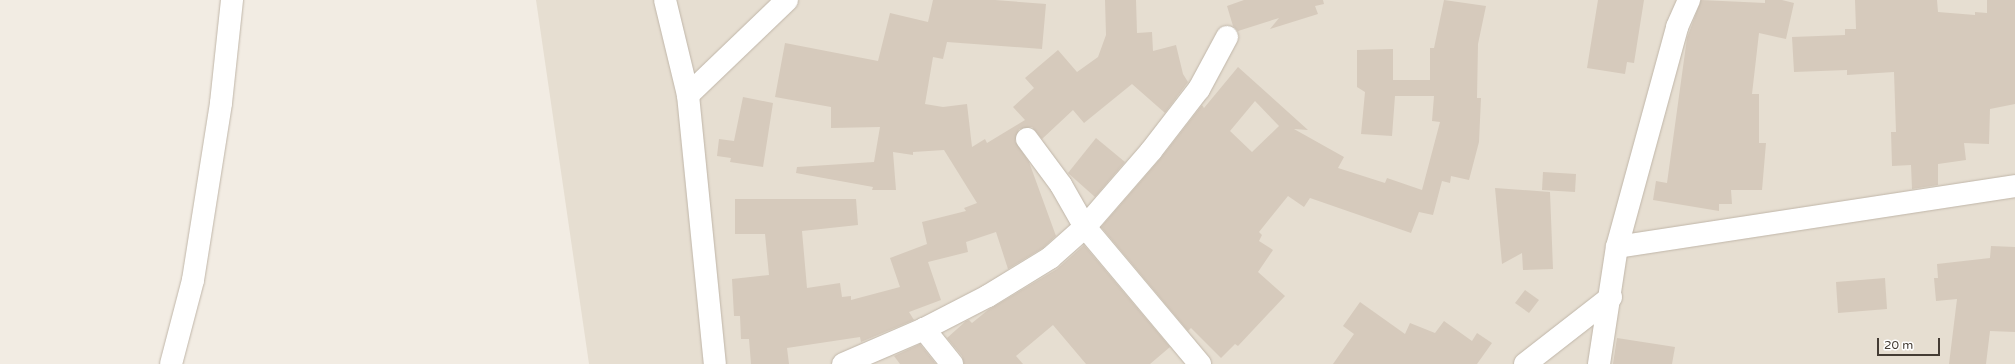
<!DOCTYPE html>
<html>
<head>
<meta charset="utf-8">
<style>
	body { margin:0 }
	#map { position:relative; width:2015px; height:364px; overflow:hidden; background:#f2ece3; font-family:"Varela Round",sans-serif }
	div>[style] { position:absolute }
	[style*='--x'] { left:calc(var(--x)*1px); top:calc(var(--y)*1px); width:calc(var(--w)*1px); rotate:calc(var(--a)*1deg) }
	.residential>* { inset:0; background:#e6ded1 }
	.building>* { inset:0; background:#d6cabc }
	.roads { filter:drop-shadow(0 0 1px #c0b6a9) drop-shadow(0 0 1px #c0b6a9) }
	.street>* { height:22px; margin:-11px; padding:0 11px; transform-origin:11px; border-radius:11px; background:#fff }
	span { translate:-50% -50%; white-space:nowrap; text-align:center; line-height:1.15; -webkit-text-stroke:3px #fff; paint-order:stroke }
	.scale { position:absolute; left:1877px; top:338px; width:63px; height:18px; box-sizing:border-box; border:2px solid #443c34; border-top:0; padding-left:5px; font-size:12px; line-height:14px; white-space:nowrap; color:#443c34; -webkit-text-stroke:3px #fff; paint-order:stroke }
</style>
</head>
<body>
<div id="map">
	<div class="residential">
		<div style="clip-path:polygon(536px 0,2015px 0,2015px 364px,589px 364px)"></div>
	</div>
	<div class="building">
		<div style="clip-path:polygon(933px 0,995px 0,1046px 4px,1042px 49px,947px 42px,943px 59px,933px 57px,925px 104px,943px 107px,967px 104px,972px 147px,985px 139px,987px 143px,1025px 120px,1013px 107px,1034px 88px,1025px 78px,1058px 50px,1077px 72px,1098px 57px,1106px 35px,1105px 0,1136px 0,1137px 33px,1152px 32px,1153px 51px,1176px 45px,1183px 74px,1188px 82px,1165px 113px,1132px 84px,1084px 123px,1073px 110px,1042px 139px,1032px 127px,1019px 129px,1015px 141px,1029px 162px,1056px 236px,1043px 248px,1008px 269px,996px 232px,966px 242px,968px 252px,928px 262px,941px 300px,909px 312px,914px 320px,861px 342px,860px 337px,787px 348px,789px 364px,751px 364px,749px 339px,741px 339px,740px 316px,734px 316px,732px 279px,769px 275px,765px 234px,735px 234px,735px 199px,856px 199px,858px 225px,802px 231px,807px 288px,840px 283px,842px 297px,851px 296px,851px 300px,900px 287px,890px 258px,927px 244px,922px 222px,966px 211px,964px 208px,977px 203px,944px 150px,913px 152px,913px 155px,893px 152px,896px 190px,872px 190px,873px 187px,796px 173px,797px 167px,874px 162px,880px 127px,831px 128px,831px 107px,775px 97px,785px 43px,878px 61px,890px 13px,928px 22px)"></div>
		<div style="clip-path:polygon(1244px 0,1323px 0,1324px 4px,1315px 6px,1318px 14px,1270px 29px,1279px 18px,1238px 31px,1233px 26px,1227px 6px)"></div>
		<div style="clip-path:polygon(evenodd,1444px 0,1486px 6px,1478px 44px,1477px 98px,1481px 98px,1479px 142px,1469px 180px,1451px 176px,1450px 183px,1442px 181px,1433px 215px,1419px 212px,1411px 233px,1310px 198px,1304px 207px,1288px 196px,1259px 232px,1262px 235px,1259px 241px,1273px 250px,1258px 272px,1285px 296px,1238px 346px,1235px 344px,1221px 358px,1191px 328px,1188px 331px,1101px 227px,1160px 159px,1202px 105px,1204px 108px,1238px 67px,1308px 130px,1294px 129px,1344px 157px,1338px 168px,1385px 183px,1387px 178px,1422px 190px,1440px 122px,1432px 121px,1434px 96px,1395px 96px,1392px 136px,1361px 134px,1365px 92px,1357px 87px,1357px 50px,1393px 49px,1393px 80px,1430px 80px,1430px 48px,1434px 48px,1444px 0,1255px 101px,1279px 126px,1252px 152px,1230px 131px,1255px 101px)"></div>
		<div style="clip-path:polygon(1598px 0,1644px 0,1634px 63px,1627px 62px,1625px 74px,1587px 68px)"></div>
		<div style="clip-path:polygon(1701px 0,1765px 3px,1765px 0,1782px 0,1794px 3px,1786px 39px,1759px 33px,1752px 94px,1759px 94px,1759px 143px,1766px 143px,1762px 190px,1731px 190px,1732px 204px,1719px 204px,1719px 211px,1653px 200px,1656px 181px,1667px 183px,1687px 38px)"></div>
		<div style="clip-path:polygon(1855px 0,1937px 0,1938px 12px,1975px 15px,1975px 12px,1987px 13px,1987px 0,2015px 0,2015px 104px,1990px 109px,1989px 144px,1964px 143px,1966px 160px,1938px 164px,1938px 185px,1912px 189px,1911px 165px,1892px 166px,1891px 132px,1896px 132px,1894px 72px,1847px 75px,1847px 70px,1794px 72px,1792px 37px,1845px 35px,1845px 29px,1856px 29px)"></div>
		<div style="clip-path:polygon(743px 97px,773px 103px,763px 167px,730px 162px,731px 158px,717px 156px,719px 139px,734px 141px)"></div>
		<div style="clip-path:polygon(1096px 138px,1125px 162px,1095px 197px,1068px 173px)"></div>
		<div style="clip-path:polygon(1543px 172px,1576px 174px,1575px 192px,1542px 190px)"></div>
		<div style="clip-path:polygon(1495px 188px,1550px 192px,1553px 269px,1523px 270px,1522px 253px,1502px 264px)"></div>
		<div style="clip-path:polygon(1084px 245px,1170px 347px,1150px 364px,1086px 364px,1053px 325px,1016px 356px,1023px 364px,964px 364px,962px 356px,947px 338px,966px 321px,969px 320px,972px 323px,988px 310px,1057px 269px)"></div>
		<div style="clip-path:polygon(1991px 246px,2015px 247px,2015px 332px,1990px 331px,1986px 364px,1949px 364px,1957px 299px,1936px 301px,1934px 278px,1938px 278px,1937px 264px,1990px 258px)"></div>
		<div style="clip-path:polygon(1885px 278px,1887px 309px,1838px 313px,1836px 282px)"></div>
		<div style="clip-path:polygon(1525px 290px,1539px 300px,1529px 313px,1515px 303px)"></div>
		<div style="clip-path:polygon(1360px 302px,1405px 334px,1410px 323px,1435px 333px,1444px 321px,1472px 341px,1477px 333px,1492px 343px,1477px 364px,1333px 364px,1354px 334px,1343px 326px)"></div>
		<div style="clip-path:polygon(1617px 338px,1675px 347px,1672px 364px,1613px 364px)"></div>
		<div style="clip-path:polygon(920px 344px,936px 364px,900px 364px,894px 356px)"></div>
	</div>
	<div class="roads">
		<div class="street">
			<div style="--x:665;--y:0;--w:98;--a:76.4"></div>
			<div style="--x:688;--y:95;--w:270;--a:84.3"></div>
			<div style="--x:688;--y:95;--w:137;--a:-43.8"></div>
			<div style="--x:1027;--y:139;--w:57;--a:53.5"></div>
			<div style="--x:1061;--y:185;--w:48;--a:60.3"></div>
			<div style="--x:1085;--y:227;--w:101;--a:-49"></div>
			<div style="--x:1151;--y:151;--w:78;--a:-52.3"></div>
			<div style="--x:1199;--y:89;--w:59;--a:-61.7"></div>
			<div style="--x:1617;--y:247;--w:403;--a:-8.7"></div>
			<div style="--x:171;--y:364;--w:87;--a:-75.3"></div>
			<div style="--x:193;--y:280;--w:179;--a:-81"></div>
			<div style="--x:221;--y:103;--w:104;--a:-83.9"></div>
			<div style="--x:843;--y:364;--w:88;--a:-23.4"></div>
			<div style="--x:952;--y:364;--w:45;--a:-128.7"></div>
			<div style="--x:924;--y:329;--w:72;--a:-27.3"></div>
			<div style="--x:988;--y:296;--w:73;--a:-31.5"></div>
			<div style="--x:1050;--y:258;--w:47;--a:-41.5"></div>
			<div style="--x:1085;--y:227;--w:179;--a:50"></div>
			<div style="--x:1525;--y:364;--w:109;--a:-37.9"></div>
			<div style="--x:1599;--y:364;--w:118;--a:-81.3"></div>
			<div style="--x:1617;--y:247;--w:228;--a:-74.7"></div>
			<div style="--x:1677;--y:27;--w:30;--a:-66"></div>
		</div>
	</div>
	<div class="scale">20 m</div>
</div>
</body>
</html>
